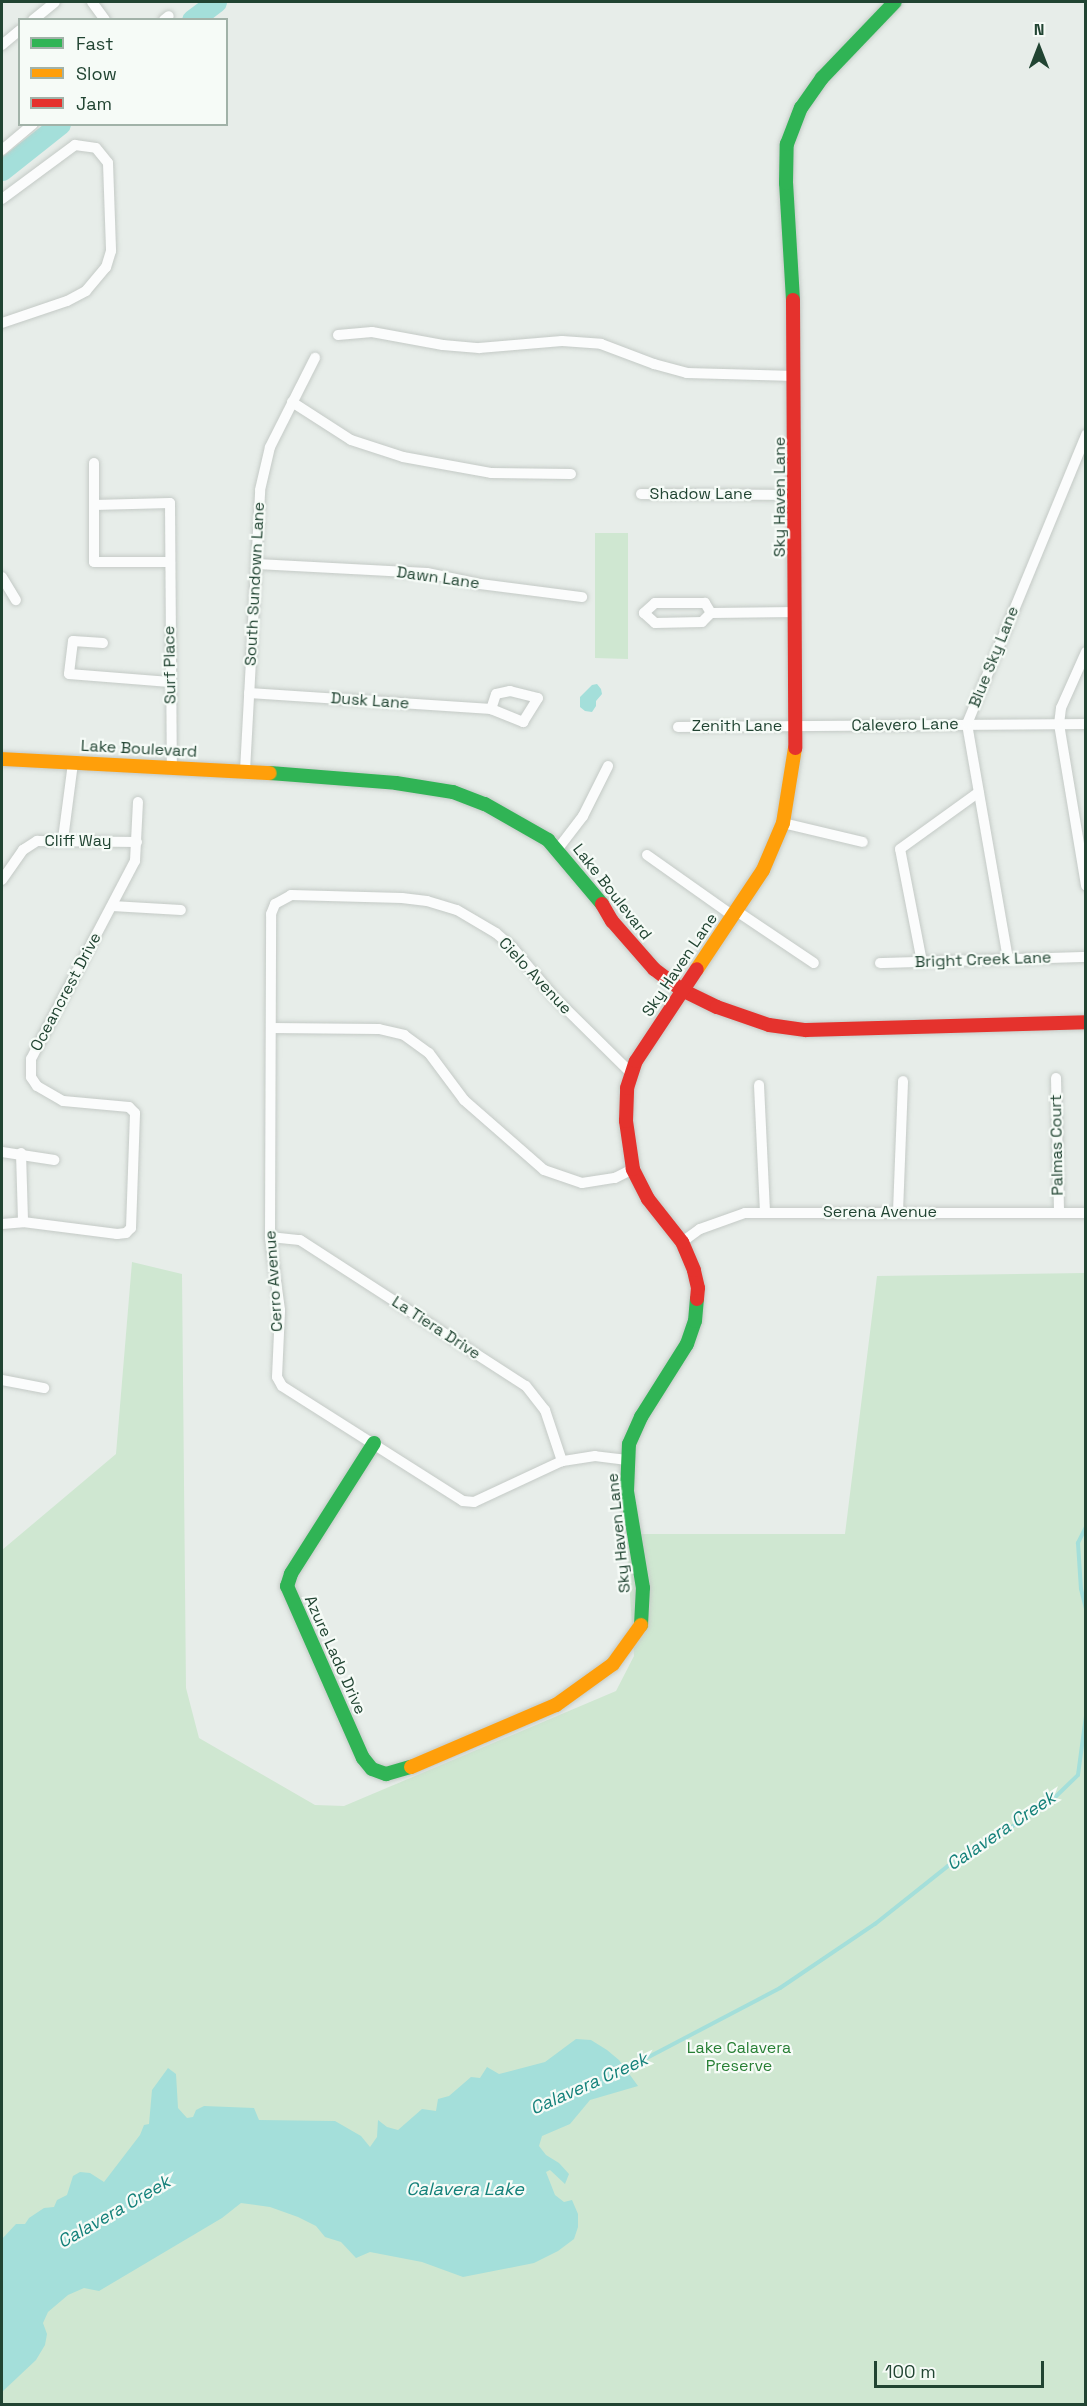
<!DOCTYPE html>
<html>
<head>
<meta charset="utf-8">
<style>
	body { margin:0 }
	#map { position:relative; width:1087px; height:2406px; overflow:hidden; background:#e7ede9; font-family:"Space Grotesk",sans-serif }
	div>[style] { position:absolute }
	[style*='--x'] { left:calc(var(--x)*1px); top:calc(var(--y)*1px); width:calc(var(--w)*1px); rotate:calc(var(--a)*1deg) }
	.green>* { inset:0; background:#cfe7d1 }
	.water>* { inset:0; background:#a4dfda }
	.stream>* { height:4px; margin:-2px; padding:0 2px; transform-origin:2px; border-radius:2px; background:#a4dfda }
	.river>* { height:21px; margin:-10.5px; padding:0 10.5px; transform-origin:10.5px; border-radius:10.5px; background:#a4dfda }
	.roads { filter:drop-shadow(0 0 2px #c4cac6) drop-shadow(0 0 2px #c4cac6) }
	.street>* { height:10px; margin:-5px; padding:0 5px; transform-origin:5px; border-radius:5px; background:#fbfcfc }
	.fast>* { height:14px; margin:-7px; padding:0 7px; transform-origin:7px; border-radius:7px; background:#30b455 }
	.slow>* { height:14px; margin:-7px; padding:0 7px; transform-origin:7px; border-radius:7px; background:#ff9f0a }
	.jam>* { height:14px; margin:-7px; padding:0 7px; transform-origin:7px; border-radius:7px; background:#e5322d }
	span { translate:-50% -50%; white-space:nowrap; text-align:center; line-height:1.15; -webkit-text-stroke:4.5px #f6fbf7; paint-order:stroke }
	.street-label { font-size:16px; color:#214432 }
	.park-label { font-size:16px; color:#277f34 }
	.water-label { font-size:18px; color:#14817a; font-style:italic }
	.frame { position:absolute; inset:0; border:3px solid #214432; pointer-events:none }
	.legend { position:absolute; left:18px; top:18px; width:210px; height:108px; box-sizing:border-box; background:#f6fbf7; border:2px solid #a1b2a8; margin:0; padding:8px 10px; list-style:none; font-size:18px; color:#214432 }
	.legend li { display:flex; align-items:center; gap:12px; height:30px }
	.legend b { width:30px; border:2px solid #a1b2a8 }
	.north { position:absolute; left:1009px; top:18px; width:60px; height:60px; -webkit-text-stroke:4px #f6fbf7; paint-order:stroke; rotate:0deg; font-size:16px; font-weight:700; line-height:24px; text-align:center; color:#214432 }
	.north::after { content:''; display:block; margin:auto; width:21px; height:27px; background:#214432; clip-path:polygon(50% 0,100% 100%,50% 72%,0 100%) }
	.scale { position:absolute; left:874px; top:2361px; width:170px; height:27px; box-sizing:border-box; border:3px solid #214432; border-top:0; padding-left:8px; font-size:18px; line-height:21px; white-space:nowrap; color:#214432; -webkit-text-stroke:4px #f6fbf7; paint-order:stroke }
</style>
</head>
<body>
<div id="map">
	<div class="green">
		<div style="clip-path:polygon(595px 533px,628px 533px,628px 659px,595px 658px)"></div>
		<div style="clip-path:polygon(132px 1262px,182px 1274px,186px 1688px,199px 1738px,315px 1805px,344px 1806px,616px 1691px,634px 1656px,626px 1534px,845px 1534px,877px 1276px,1085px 1273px,1085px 2404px,2px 2404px,2px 1550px,116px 1454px)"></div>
	</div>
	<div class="water">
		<div style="clip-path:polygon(597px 684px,601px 689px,602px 694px,596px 701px,596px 706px,592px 712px,585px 711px,580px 707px,580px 697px,592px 685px)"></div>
		<div style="clip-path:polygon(576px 2039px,591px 2040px,607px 2050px,619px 2060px,638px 2086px,590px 2100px,570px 2124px,542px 2136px,539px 2146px,546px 2155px,559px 2163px,569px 2174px,565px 2184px,550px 2170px,546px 2172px,555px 2195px,564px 2202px,572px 2200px,578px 2214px,578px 2227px,574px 2239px,558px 2251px,534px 2263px,463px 2277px,422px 2262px,370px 2252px,356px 2258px,341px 2242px,325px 2237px,316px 2226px,298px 2217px,270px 2207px,241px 2203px,222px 2218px,99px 2291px,84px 2288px,68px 2295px,48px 2312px,43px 2323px,47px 2334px,45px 2345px,36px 2360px,2px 2392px,2px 2239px,16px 2224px,25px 2224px,29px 2218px,44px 2208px,54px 2207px,57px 2200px,67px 2195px,73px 2176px,80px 2172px,90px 2173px,104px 2182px,140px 2135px,144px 2125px,149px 2124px,152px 2090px,168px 2068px,176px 2074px,178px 2108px,187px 2118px,193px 2117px,196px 2110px,204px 2106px,254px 2108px,259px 2120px,335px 2121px,361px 2136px,370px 2147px,377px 2137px,378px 2120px,387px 2127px,398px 2130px,422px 2109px,436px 2111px,438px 2099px,449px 2096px,471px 2077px,480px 2078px,487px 2067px,499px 2074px,545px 2062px)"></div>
	</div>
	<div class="stream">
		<div style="--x:1086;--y:1527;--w:18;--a:117"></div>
		<div style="--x:1078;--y:1543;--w:46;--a:86.3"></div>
		<div style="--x:1081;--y:1589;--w:21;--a:76"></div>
		<div style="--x:622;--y:2071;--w:178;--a:-27.7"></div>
		<div style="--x:780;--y:1988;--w:115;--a:-34"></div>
		<div style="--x:875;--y:1924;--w:93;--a:-38.5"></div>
		<div style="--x:948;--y:1866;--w:116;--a:-31.6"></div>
		<div style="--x:1047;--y:1805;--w:43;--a:-44.1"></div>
		<div style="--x:1078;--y:1775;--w:60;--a:-82.3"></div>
	</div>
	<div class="river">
		<div style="--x:192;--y:20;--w:30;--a:-37"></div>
		<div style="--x:2;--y:170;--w:74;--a:-38.4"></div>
	</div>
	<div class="roads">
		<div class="street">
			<div style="--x:92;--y:2;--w:22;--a:54"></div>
			<div style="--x:33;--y:20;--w:28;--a:-39"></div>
			<div style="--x:164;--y:20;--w:6;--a:-39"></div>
			<div style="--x:2;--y:45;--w:23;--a:-40"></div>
			<div style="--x:2;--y:150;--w:40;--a:-40"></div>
			<div style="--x:2;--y:199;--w:91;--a:-36.5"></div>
			<div style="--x:75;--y:145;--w:21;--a:8"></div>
			<div style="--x:96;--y:148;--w:19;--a:51"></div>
			<div style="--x:108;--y:163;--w:88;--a:88"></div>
			<div style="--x:111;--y:251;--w:17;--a:107"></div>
			<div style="--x:106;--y:267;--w:31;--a:130"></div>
			<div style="--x:86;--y:291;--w:21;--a:152"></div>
			<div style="--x:67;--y:301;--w:69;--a:161.3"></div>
			<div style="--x:338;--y:335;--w:34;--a:-5"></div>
			<div style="--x:372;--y:332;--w:72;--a:10.4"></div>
			<div style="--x:443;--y:345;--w:36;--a:5"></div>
			<div style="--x:479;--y:348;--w:83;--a:-4.8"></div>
			<div style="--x:562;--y:341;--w:39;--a:4"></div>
			<div style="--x:601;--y:344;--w:57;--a:20.7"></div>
			<div style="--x:654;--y:364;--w:34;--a:15"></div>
			<div style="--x:687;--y:373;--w:108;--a:1.6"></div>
			<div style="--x:292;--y:402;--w:70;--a:32.8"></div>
			<div style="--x:351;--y:440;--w:55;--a:18.1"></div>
			<div style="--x:403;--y:457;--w:89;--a:10.3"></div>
			<div style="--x:491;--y:473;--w:80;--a:0.7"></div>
			<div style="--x:94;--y:463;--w:99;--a:90"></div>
			<div style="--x:94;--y:562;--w:76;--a:0"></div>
			<div style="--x:641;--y:494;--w:155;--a:0.4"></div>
			<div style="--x:94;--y:505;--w:76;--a:-1.5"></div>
			<div style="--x:170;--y:503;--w:264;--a:89.6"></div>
			<div style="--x:257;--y:564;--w:170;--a:3"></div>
			<div style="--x:427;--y:573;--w:54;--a:11.7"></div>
			<div style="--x:480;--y:584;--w:103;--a:7.3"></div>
			<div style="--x:2;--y:577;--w:27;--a:59"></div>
			<div style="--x:711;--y:613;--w:12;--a:-121"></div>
			<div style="--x:705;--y:603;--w:50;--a:180"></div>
			<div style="--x:655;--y:603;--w:15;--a:138"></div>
			<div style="--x:644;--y:613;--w:15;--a:42"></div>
			<div style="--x:655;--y:623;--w:47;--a:-1.2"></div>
			<div style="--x:702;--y:622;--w:13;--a:-45"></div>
			<div style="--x:711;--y:613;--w:85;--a:-0.7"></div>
			<div style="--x:103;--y:643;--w:30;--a:-176"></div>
			<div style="--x:73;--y:641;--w:33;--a:97"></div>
			<div style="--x:69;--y:674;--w:101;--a:4.5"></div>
			<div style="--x:1086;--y:652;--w:61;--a:114.1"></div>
			<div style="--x:1061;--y:708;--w:16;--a:97"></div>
			<div style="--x:1059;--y:724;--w:164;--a:80.5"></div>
			<div style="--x:249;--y:693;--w:243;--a:3.8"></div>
			<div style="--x:491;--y:709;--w:35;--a:22"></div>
			<div style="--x:523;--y:722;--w:28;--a:-58"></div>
			<div style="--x:538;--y:698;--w:29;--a:-166"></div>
			<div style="--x:510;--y:691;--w:14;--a:168"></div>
			<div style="--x:496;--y:694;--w:16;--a:108"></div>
			<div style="--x:678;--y:727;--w:408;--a:-0.4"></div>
			<div style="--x:245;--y:771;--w:281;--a:-86.9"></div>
			<div style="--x:260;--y:490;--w:44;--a:-76.9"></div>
			<div style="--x:270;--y:447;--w:100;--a:-63.2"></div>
			<div style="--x:783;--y:823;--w:82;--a:13.4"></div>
			<div style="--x:63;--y:839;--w:77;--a:-82.5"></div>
			<div style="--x:557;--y:850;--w:43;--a:-52.6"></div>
			<div style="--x:583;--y:816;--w:56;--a:-63.4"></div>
			<div style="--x:647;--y:855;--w:105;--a:35.3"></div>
			<div style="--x:2;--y:880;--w:37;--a:-55"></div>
			<div style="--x:23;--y:850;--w:17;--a:-33"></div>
			<div style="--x:37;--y:841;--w:100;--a:0.6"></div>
			<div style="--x:112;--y:906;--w:69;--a:3.3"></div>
			<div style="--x:735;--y:910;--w:95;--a:33.9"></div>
			<div style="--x:1008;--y:959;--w:239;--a:-99.9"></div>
			<div style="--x:967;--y:724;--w:313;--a:-67.6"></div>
			<div style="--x:922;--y:962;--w:115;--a:-101"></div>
			<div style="--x:900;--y:849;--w:97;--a:-35.8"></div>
			<div style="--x:880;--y:963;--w:206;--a:-1.7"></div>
			<div style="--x:271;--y:1028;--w:108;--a:0.5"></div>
			<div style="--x:379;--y:1029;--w:26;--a:13"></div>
			<div style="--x:404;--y:1035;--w:31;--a:36"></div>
			<div style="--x:429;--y:1053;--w:59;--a:53.3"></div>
			<div style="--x:464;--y:1100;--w:106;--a:41.2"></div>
			<div style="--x:544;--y:1170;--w:40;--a:18.9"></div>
			<div style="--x:582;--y:1183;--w:33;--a:-9"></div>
			<div style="--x:615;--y:1178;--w:20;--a:-27"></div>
			<div style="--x:1056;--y:1078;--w:135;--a:88.7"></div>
			<div style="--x:759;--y:1085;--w:126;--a:87.3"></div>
			<div style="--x:2;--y:1152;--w:53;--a:8.7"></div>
			<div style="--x:21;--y:1153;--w:69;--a:88.3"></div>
			<div style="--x:898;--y:1212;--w:131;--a:-87.8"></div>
			<div style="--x:2;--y:1224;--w:21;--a:-5"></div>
			<div style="--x:23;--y:1222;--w:95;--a:7.3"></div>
			<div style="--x:117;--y:1234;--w:9;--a:-6"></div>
			<div style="--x:126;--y:1233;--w:7;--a:-45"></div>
			<div style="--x:131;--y:1228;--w:115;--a:-88"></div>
			<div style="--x:135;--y:1113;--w:8;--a:-135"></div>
			<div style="--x:129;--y:1107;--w:66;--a:-174.8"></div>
			<div style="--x:63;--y:1101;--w:30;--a:-150"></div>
			<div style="--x:37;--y:1086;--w:11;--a:-124"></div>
			<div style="--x:31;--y:1077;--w:18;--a:-90"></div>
			<div style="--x:31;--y:1059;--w:224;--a:-62.3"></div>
			<div style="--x:135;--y:861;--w:59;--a:-87.1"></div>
			<div style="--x:270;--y:1237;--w:30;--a:6"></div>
			<div style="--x:300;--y:1240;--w:269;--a:32.9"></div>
			<div style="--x:526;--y:1386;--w:31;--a:52"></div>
			<div style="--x:545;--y:1410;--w:54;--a:71.6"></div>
			<div style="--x:682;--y:1242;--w:22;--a:-36"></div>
			<div style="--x:700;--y:1229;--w:48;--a:-19.6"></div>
			<div style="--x:745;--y:1213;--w:341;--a:0"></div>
			<div style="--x:2;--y:1380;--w:43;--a:10.8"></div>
			<div style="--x:627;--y:1460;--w:32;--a:-173"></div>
			<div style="--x:595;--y:1456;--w:33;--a:171"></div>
			<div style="--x:562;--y:1461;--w:97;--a:155"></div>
			<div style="--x:474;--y:1502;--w:11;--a:-175"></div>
			<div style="--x:463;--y:1501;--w:214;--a:-147.6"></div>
			<div style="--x:282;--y:1386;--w:10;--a:-119"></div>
			<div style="--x:277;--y:1377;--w:67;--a:-87.4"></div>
			<div style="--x:280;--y:1310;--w:74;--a:-97.8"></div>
			<div style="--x:270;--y:1237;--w:323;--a:-89.8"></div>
			<div style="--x:271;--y:914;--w:11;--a:-68"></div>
			<div style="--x:275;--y:904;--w:18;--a:-29"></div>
			<div style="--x:291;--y:895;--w:111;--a:1.5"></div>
			<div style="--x:402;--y:898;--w:25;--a:7"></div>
			<div style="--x:427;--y:901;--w:31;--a:17"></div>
			<div style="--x:457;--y:910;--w:45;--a:30.5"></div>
			<div style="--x:496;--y:933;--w:21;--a:41"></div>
			<div style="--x:512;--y:947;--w:65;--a:50"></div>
			<div style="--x:554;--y:997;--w:108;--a:44.6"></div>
		</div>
		<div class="fast">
			<div style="--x:793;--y:300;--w:117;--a:-93.4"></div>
			<div style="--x:786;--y:183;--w:39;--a:-89"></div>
			<div style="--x:787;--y:144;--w:39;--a:-69"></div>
			<div style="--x:801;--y:108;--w:37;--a:-55"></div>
			<div style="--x:822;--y:78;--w:105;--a:-46.2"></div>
			<div style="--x:270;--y:773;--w:126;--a:4.5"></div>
			<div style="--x:396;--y:783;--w:58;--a:9"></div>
			<div style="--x:453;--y:792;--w:34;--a:21"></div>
			<div style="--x:485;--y:804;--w:73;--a:29.7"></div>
			<div style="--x:548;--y:840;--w:84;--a:49.8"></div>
			<div style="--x:374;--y:1443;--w:155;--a:122.4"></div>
			<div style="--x:291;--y:1574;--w:13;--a:108"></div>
			<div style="--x:287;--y:1586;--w:188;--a:66.2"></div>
			<div style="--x:363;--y:1758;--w:14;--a:51"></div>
			<div style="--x:372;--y:1769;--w:15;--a:20"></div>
			<div style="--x:386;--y:1774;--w:26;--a:-16"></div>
			<div style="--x:641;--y:1625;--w:37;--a:-87"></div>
			<div style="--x:643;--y:1588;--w:98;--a:-99.4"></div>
			<div style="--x:627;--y:1491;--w:47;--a:-87.6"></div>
			<div style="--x:629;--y:1444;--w:30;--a:-66"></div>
			<div style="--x:641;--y:1417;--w:86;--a:-57.8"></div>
			<div style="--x:687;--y:1344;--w:24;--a:-71"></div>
			<div style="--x:695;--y:1321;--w:22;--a:-85"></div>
		</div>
		<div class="slow">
			<div style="--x:2;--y:759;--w:268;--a:3"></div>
			<div style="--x:697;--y:969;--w:119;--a:-56.3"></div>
			<div style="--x:763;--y:870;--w:51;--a:-66.9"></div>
			<div style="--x:783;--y:823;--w:76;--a:-80.9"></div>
			<div style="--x:411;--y:1767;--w:158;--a:-23.2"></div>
			<div style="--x:556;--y:1705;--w:70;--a:-35.7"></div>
			<div style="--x:613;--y:1664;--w:48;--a:-54.3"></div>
		</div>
		<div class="jam">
			<div style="--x:793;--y:300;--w:448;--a:89.7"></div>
			<div style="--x:602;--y:904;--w:20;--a:60"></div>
			<div style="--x:612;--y:921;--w:64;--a:48.8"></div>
			<div style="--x:654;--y:969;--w:35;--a:37"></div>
			<div style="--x:682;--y:990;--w:39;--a:26"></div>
			<div style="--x:717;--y:1007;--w:55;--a:19.1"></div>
			<div style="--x:769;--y:1025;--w:37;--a:8"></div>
			<div style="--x:806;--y:1030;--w:280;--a:-1.6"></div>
			<div style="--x:697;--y:1299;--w:11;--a:-85"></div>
			<div style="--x:698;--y:1288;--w:18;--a:-103"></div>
			<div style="--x:694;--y:1270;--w:30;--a:-113"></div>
			<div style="--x:682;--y:1242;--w:55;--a:-128.3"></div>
			<div style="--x:648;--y:1199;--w:34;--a:-117"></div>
			<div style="--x:633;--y:1169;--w:49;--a:-98.3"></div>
			<div style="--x:626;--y:1121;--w:33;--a:-88"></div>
			<div style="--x:627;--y:1088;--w:28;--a:-72"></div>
			<div style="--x:636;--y:1061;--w:110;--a:-56.5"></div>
		</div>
	</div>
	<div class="street-label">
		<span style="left:701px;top:494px">Shadow Lane</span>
		<span style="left:780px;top:497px;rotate:-90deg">Sky Haven Lane</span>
		<span style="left:438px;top:578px;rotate:8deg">Dawn Lane</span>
		<span style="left:255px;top:584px;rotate:-87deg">South Sundown Lane</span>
		<span style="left:994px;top:657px;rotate:-68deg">Blue Sky Lane</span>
		<span style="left:170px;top:665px;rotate:-91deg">Surf Place</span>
		<span style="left:370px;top:701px;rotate:4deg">Dusk Lane</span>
		<span style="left:905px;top:725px;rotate:-1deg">Calevero Lane</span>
		<span style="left:737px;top:726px">Zenith Lane</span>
		<span style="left:139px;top:749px;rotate:3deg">Lake Boulevard</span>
		<span style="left:78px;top:841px">Cliff Way</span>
		<span style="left:612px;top:892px;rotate:52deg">Lake Boulevard</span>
		<span style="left:983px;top:960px;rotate:-2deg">Bright Creek Lane</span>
		<span style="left:680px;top:965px;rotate:-56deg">Sky Haven Lane</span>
		<span style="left:535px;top:976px;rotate:47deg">Cielo Avenue</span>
		<span style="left:66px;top:992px;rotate:-62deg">Oceancrest Drive</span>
		<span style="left:1057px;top:1145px;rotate:-91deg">Palmas Court</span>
		<span style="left:880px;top:1212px">Serena Avenue</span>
		<span style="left:274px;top:1281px;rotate:-94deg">Cerro Avenue</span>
		<span style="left:436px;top:1328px;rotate:33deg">La Tiera Drive</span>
		<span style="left:619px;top:1533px;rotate:-96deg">Sky Haven Lane</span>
		<span style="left:335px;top:1655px;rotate:66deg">Azure Lado Drive</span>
	</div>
	<div class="park-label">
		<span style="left:739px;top:2057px">Lake Calavera<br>Preserve</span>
	</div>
	<div class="water-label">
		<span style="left:1001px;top:1831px;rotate:-34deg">Calavera Creek</span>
		<span style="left:589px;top:2084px;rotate:-24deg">Calavera Creek</span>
		<span style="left:465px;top:2189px">Calavera Lake</span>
		<span style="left:114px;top:2212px;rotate:-30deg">Calavera Creek</span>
	</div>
	<div class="frame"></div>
	<ul class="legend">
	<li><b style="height:8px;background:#30b455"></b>Fast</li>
	<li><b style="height:8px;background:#ff9f0a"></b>Slow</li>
	<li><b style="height:8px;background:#e5322d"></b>Jam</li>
	</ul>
	<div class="north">N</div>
	<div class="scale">100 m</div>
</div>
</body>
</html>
